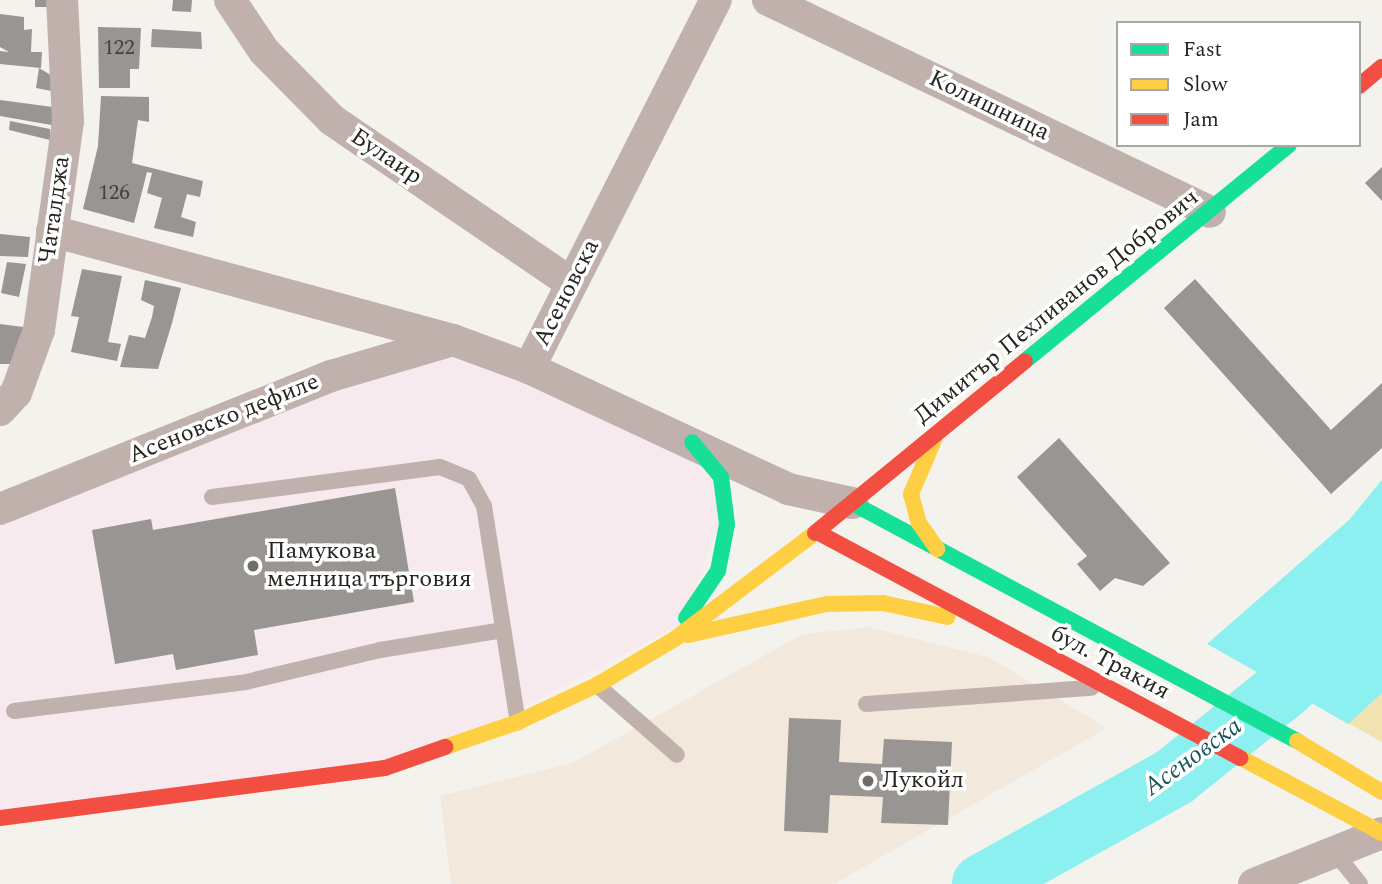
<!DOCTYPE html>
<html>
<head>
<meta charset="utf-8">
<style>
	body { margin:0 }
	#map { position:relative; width:1382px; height:884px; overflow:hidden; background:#f4f2ec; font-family:Spectral,serif }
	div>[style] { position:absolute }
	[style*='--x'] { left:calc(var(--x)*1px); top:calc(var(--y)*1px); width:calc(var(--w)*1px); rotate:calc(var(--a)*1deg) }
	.commercial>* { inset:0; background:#f2e8dc }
	.industrial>* { inset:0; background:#f7eaee }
	.green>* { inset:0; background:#f1e2b2 }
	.water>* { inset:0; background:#8ceff0 }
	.pier>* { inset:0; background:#f4f2ec }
	.river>* { height:60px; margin:-30px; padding:0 30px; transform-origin:30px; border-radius:30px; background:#8ceff0 }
	.building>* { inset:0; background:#989592 }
	.lane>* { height:16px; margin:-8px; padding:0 8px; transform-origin:8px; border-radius:8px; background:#c1b1ac }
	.street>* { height:32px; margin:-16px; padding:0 16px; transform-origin:16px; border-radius:16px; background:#c1b1ac }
	.fast>* { height:16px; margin:-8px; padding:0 8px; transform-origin:8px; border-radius:8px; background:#16e098 }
	.slow>* { height:16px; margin:-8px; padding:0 8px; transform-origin:8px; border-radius:8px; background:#ffcf43 }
	.jam>* { height:16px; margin:-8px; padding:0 8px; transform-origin:8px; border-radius:8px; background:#f24e42 }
	.dots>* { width:19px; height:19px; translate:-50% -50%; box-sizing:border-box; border:4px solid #fff; border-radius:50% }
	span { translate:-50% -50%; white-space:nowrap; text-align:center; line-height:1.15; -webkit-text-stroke:7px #fff; paint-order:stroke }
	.number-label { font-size:21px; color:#42413c }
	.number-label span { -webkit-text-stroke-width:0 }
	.street-label { font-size:24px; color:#262520 }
	.poi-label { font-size:24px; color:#262520 }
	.left { translate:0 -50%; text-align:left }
	.water-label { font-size:26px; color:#1a5658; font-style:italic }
	.legend { position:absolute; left:1116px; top:21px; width:245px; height:126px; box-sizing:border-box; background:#fff; border:2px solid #a8a8a6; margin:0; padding:9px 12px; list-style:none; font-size:21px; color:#262520 }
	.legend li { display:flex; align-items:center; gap:14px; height:35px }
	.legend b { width:35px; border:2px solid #a8a8a6 }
</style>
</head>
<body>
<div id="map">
	<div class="commercial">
		<div style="clip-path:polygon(869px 627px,990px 658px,1107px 728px,834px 884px,451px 884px,440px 796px,573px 763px,803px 634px)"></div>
	</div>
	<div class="industrial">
		<div style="clip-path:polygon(453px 340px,692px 442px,727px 498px,683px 623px,439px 752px,0 818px,0 509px)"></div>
	</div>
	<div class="green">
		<div style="clip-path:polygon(1382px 693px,1382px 742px,1348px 723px)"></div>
	</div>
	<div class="water">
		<div style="clip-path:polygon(1382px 480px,1382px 693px,1348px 724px,1207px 644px,1349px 520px)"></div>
	</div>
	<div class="pier">
		<div style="clip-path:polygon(1207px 644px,1285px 688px,1348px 724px,1204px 647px)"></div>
	</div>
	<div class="river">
		<div style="--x:982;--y:884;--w:220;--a:-29.1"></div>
		<div style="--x:1174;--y:777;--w:142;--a:-38.7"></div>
		<div style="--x:1285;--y:688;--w:132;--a:-42.9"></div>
	</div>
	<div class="building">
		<div style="clip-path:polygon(35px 0,54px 0,54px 7px,35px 7px)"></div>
		<div style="clip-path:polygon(173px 0,192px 0,191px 12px,172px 11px)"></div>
		<div style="clip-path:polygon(0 14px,24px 17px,24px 30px,32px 29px,31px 52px,42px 52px,41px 68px,0 64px,0 51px,9px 52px,0 47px)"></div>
		<div style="clip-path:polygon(98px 27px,141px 28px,139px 69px,130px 69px,130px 88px,99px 88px)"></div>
		<div style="clip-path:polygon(152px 29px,201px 32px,202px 49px,151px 47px)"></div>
		<div style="clip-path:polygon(39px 68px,59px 80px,57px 92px,36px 88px)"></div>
		<div style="clip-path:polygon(101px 96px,149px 97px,149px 122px,138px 120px,132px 163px,203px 181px,200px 197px,187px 194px,181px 217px,196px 222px,193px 237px,154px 228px,162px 198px,147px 193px,152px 173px,147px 172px,134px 223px,83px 209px,98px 146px)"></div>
		<div style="clip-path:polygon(0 100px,60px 108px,57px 126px,0 116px)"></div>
		<div style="clip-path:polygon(10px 121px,50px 129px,50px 140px,9px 130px)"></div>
		<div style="clip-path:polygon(1382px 167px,1382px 201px,1365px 183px)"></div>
		<div style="clip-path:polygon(0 234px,30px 237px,28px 257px,0 256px)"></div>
		<div style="clip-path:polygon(7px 262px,26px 264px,19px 297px,1px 293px)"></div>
		<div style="clip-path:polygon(82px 269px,122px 276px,108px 342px,121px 344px,117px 361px,71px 352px,79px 317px,71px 316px)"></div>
		<div style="clip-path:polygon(1195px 279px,1331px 430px,1382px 383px,1382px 448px,1331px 494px,1164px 308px)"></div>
		<div style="clip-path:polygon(145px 280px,181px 288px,172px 323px,158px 369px,120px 367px,129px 335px,145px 338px,152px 317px,154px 306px,141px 300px)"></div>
		<div style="clip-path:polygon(0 324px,31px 328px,23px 364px,0 364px)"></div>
		<div style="clip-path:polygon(1059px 438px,1170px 563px,1143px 586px,1115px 578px,1100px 591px,1077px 564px,1087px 556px,1017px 477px)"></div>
		<div style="clip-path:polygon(395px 488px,414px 602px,254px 630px,258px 655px,176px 670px,173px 654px,115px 664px,92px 530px,151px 519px,153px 530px)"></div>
		<div style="clip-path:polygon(789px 718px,841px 720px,839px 762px,882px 764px,884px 739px,952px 742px,948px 825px,881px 823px,883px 797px,830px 795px,828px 833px,784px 831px)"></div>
	</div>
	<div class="lane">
		<div style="--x:212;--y:497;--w:230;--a:-7.5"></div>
		<div style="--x:440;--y:467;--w:31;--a:22"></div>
		<div style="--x:469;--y:479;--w:31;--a:61"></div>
		<div style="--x:484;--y:506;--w:219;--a:81.1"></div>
		<div style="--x:597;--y:685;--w:106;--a:41.2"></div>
		<div style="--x:866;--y:704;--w:226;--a:-4.1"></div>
		<div style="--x:14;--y:711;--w:234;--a:-7.1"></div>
		<div style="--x:246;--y:682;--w:138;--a:-13.4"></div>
		<div style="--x:380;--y:650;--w:125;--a:-9.2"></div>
		<div style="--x:1336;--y:854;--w:38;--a:51"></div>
	</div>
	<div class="street">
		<div style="--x:230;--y:0;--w:61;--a:56.3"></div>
		<div style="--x:264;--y:51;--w:97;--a:45.4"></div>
		<div style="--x:332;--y:120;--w:289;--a:34.3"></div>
		<div style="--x:768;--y:0;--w:490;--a:25.6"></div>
		<div style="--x:52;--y:231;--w:416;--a:15.2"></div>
		<div style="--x:453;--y:340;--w:81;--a:20.2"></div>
		<div style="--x:529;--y:368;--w:286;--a:25"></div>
		<div style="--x:788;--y:489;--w:66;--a:12.3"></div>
		<div style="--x:529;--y:368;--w:413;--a:-63.1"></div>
		<div style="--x:0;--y:410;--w:23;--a:-47"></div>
		<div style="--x:16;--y:393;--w:67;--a:-69.9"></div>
		<div style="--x:39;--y:330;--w:211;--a:-82.1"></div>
		<div style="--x:68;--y:121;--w:121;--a:-92.8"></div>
		<div style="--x:0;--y:509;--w:357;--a:-21.9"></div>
		<div style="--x:331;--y:376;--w:127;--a:-16.4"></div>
		<div style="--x:1254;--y:884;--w:138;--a:-21.7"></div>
	</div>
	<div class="fast">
		<div style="--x:1025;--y:361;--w:341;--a:-39.3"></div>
		<div style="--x:852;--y:503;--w:505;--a:28.14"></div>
		<div style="--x:686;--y:618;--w:57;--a:-55.8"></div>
		<div style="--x:718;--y:571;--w:48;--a:-79.2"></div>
		<div style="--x:727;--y:524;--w:47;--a:-97.3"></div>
		<div style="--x:721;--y:477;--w:45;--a:-129.6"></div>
	</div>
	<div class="slow">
		<div style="--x:934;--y:440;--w:59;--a:113.1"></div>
		<div style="--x:911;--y:494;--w:30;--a:75"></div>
		<div style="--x:919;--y:523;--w:32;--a:55"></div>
		<div style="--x:688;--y:635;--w:142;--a:-12.6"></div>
		<div style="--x:827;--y:604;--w:56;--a:-1"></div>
		<div style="--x:883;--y:603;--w:66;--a:12.2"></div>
		<div style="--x:1297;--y:741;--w:99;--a:31"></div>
		<div style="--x:445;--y:747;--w:77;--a:-18.9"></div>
		<div style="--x:518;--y:722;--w:87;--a:-25.1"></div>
		<div style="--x:597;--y:685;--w:92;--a:-30.7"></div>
		<div style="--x:676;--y:638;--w:174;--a:-37.1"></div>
		<div style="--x:1241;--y:758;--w:160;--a:28"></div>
	</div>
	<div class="jam">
		<div style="--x:1359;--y:86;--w:30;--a:-40"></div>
		<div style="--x:817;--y:532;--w:480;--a:28.1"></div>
		<div style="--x:815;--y:533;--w:271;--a:-39.3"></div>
		<div style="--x:0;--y:818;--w:388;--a:-7.4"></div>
		<div style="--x:385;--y:768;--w:64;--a:-19.3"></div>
	</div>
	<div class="dots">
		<div style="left:253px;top:566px;background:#6e6d67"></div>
		<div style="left:868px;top:781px;background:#6e6d67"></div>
	</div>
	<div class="number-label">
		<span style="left:119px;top:48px">122</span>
		<span style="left:114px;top:193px">126</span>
	</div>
	<div class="street-label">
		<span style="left:989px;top:106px;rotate:26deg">Колишница</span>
		<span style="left:386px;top:157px;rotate:34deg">Булаир</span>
		<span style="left:55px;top:210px;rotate:-82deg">Чаталджа</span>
		<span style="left:567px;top:293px;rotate:-63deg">Асеновска</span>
		<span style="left:1057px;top:307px;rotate:-39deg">Димитър Пехливанов Добрович</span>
		<span style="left:224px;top:419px;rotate:-22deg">Асеновско дефиле</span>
		<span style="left:1110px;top:663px;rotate:28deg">бул. Тракия</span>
	</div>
	<div class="poi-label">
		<span class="left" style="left:267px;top:566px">Памукова<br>мелница търговия</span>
		<span class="left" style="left:882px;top:781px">Лукойл</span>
	</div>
	<div class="water-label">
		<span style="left:1193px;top:757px;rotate:-36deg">Асеновска</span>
	</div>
	<ul class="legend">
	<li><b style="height:9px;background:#16e098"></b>Fast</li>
	<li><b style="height:9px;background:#ffcf43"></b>Slow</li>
	<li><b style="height:9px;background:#f24e42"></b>Jam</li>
	</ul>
</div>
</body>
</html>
